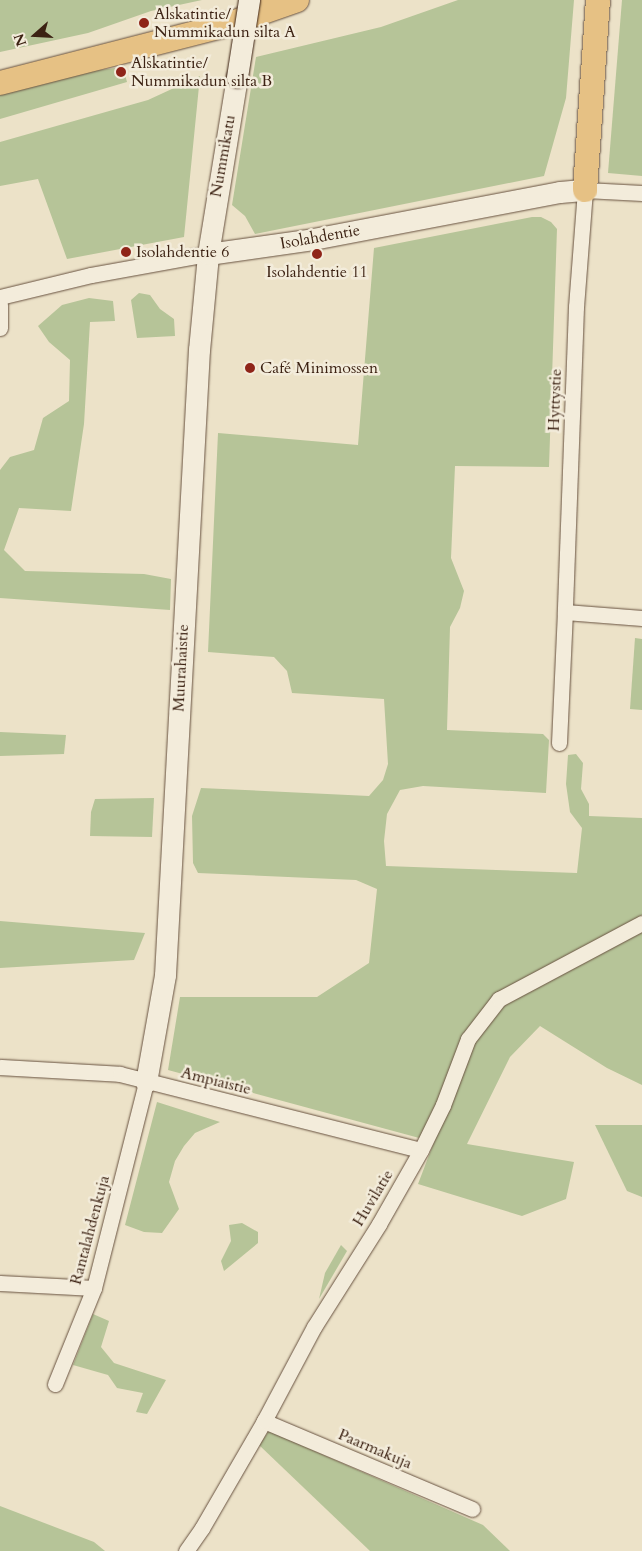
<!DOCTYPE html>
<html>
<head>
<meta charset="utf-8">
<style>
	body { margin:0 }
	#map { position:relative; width:642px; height:1551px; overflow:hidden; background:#ece2c8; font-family:Cardo,serif }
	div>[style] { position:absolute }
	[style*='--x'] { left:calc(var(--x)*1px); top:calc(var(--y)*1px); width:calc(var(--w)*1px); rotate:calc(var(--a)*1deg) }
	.green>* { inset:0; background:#b6c498 }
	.roads { filter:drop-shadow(0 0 1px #685240) drop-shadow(0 0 1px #685240) }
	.street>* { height:15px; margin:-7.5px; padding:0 7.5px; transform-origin:7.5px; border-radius:7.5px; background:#f3ecdb }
	.secondary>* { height:21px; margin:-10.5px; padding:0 10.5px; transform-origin:10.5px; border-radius:10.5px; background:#f3ecdb }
	.primary>* { height:24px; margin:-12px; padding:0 12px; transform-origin:12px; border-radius:12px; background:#e6c184 }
	.bridges { filter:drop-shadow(0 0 1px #3c2213) drop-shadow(0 0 1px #3c2213) }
	.secondary-bridge>* { height:21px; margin:-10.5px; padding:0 10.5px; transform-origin:10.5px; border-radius:10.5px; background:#f3ecdb }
	.dots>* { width:14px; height:14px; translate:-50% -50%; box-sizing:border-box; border:2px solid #f3ecdb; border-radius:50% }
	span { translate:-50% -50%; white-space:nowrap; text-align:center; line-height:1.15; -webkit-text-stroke:5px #f3ecdb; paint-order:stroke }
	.poi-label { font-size:16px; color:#3c2213 }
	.left { translate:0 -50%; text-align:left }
	.street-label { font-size:16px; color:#3c2213 }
	.north { position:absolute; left:10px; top:10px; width:50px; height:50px; -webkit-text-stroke:4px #f3ecdb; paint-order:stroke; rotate:251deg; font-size:14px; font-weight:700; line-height:20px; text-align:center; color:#3c2213 }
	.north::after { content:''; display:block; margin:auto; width:18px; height:22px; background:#3c2213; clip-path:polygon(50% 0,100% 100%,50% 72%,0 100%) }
</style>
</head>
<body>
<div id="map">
	<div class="green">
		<div style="clip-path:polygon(0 0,202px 0,151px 11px,88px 33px,0 52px)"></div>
		<div style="clip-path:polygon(458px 0,574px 0,566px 98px,544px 176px,255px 234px,245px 216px,232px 205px,256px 57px,381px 27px)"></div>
		<div style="clip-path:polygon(622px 0,642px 0,642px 176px,608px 173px)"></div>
		<div style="clip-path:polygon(123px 67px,127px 82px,0 119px,0 94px,85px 72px)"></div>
		<div style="clip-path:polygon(200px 76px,184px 237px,67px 259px,38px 179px,0 186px,0 142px,148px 100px)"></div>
		<div style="clip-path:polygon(532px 217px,541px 217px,551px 222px,557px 229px,549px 467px,455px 466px,451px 558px,464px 591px,460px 608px,450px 627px,447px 730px,543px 734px,549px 740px,546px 793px,423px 786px,400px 790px,387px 814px,384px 841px,386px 866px,577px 873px,582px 828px,570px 812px,566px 784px,568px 755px,576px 754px,583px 763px,581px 789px,589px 804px,589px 816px,642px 818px,642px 1085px,607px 1068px,540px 1026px,510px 1057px,467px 1144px,574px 1162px,566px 1199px,522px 1216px,418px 1184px,434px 1142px,168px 1070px,180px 997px,317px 997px,369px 963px,377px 889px,356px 880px,198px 873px,193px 863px,192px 816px,201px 788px,369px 796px,383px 780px,388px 764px,384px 699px,292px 693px,287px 671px,274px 657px,208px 652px,218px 433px,358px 445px,374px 248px)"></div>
		<div style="clip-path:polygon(139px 293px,150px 295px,160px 309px,174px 319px,175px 336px,137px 338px,131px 300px)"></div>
		<div style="clip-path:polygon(89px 298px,113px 301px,115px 321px,90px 322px,84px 424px,71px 511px,19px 508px,4px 550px,25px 571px,144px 574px,171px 579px,170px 610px,0 598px,0 470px,10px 457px,34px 450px,43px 418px,69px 401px,70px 360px,49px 342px,38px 326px,62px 305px)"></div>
		<div style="clip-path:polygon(635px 638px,642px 639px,642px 710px,630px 709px)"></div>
		<div style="clip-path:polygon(0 732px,66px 735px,64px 754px,0 756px)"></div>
		<div style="clip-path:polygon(154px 798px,152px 837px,90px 836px,91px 812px,95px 799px)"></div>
		<div style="clip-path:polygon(0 921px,145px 933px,134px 960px,0 968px)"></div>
		<div style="clip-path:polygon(157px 1102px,220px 1122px,195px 1133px,184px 1146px,175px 1161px,169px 1182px,179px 1209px,162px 1233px,144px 1232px,125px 1225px)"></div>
		<div style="clip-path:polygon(595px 1125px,642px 1125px,642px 1197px,627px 1191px)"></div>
		<div style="clip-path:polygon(242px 1223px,258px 1232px,258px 1243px,224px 1271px,221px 1261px,231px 1241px,229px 1225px)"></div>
		<div style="clip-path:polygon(341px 1245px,347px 1251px,319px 1299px,325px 1273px)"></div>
		<div style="clip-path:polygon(93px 1314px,109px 1321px,101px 1347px,114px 1363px,166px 1380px,147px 1414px,136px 1412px,143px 1393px,117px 1388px,108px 1375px,73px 1365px)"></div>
		<div style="clip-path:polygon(269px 1431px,483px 1525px,510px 1551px,370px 1551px,259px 1445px)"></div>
		<div style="clip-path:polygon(0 1506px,94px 1542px,105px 1551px,0 1551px)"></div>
	</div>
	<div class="roads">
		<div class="street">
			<div style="--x:642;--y:193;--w:57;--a:-177"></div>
			<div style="--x:585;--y:190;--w:117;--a:94.4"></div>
			<div style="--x:576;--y:307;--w:305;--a:92.1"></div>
			<div style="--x:565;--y:612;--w:77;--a:4.5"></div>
			<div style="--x:0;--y:297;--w:94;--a:-13.6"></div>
			<div style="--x:91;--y:275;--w:119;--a:-10.2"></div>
			<div style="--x:0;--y:305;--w:23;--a:90"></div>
			<div style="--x:559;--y:743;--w:131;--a:-87.4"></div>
			<div style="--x:0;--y:1067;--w:120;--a:3.3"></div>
			<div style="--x:120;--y:1074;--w:310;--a:14.2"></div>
			<div style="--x:0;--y:1283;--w:94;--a:3"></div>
			<div style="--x:55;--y:1384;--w:104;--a:-67.9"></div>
			<div style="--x:94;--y:1288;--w:212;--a:-75.8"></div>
			<div style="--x:264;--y:1421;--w:226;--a:22.9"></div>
			<div style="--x:186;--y:1551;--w:28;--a:-55"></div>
			<div style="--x:202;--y:1528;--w:124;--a:-59.9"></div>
			<div style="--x:264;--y:1421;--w:106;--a:-62"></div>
			<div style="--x:314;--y:1327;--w:122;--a:-57.7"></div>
			<div style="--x:379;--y:1224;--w:85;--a:-60.4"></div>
			<div style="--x:421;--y:1150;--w:50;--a:-63.9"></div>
			<div style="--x:443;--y:1105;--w:71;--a:-69.3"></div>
			<div style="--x:468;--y:1039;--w:51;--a:-52.2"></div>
			<div style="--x:499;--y:999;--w:162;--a:-28"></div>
		</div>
		<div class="secondary">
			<div style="--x:208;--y:254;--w:106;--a:-8.1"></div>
			<div style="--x:313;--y:239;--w:251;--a:-10.8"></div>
			<div style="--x:560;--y:192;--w:25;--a:-5"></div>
			<div style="--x:146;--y:1082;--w:109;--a:-79.9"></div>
			<div style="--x:165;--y:975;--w:626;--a:-86.89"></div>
			<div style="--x:199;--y:350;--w:96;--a:-84.6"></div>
			<div style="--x:208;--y:254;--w:179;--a:-80.7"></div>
		</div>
		<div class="primary">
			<div style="--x:0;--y:83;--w:236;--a:-14.4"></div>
			<div style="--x:229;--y:24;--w:72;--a:-19.4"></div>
			<div style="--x:585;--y:190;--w:190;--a:-86.1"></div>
		</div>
	</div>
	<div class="bridges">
		<div class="secondary-bridge">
			<div style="--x:237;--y:77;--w:78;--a:-81.1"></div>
		</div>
	</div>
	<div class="dots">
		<div style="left:144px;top:23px;background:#8f2418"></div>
		<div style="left:121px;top:72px;background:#8f2418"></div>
		<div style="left:126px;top:252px;background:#8f2418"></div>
		<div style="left:317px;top:254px;background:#8f2418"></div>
		<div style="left:250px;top:368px;background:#8f2418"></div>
	</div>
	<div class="poi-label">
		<span class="left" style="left:154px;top:23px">Alskatintie/<br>Nummikadun silta A</span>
		<span class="left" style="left:131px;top:72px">Alskatintie/<br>Nummikadun silta B</span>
		<span class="left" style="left:136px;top:252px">Isolahdentie 6</span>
		<span style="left:317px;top:272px">Isolahdentie 11</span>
		<span class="left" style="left:260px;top:368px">Café Minimossen</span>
	</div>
	<div class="street-label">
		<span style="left:223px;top:156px;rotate:-80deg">Nummikatu</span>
		<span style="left:320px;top:237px;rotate:-10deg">Isolahdentie</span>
		<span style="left:555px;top:400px;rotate:-88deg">Hyttystie</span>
		<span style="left:181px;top:668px;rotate:-87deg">Muurahaistie</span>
		<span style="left:216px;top:1081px;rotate:14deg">Ampiaistie</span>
		<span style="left:373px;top:1198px;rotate:-59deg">Huvilatie</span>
		<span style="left:90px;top:1230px;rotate:-75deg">Rantalahdenkuja</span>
		<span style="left:375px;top:1449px;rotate:23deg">Paarmakuja</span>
	</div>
	<div class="north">N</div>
</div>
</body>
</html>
